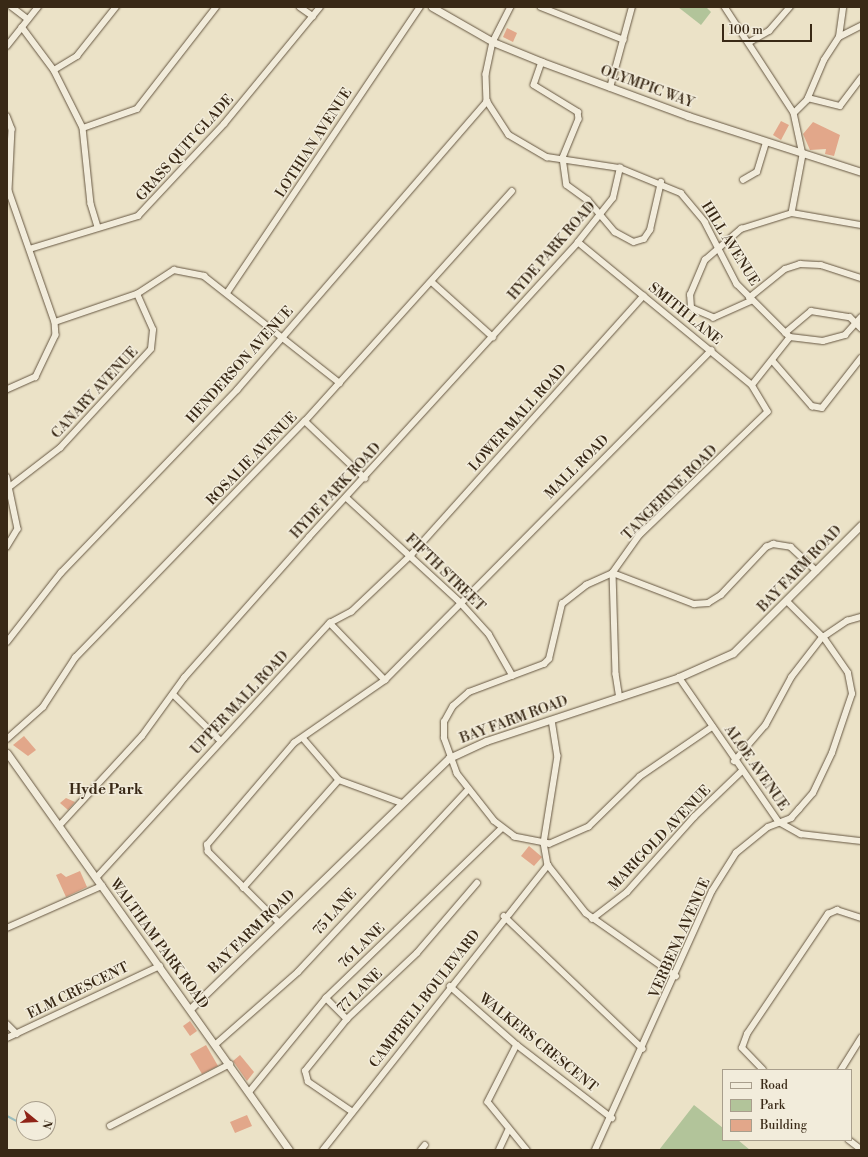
<!DOCTYPE html>
<html>
<head>
<meta charset="utf-8">
<style>
	body { margin:0 }
	#map { position:relative; width:868px; height:1157px; overflow:hidden; background:#ebe2c7; font-family:"Libre Bodoni",serif }
	div>[style] { position:absolute }
	[style*='--x'] { left:calc(var(--x)*1px); top:calc(var(--y)*1px); width:calc(var(--w)*1px); rotate:calc(var(--a)*1deg) }
	.green>* { inset:0; background:#b2c49a }
	.stream>* { height:2px; margin:-1px; padding:0 1px; transform-origin:1px; border-radius:1px; background:#9abcbc }
	.building>* { inset:0; background:#e2a78a }
	.roads { filter:drop-shadow(0 0 1px #665742) drop-shadow(0 0 1px #665742) }
	.street>* { height:5.5px; margin:-2.75px; padding:0 2.75px; transform-origin:2.75px; border-radius:2.75px; background:#f2ecdb }
	.secondary>* { height:7px; margin:-3.5px; padding:0 3.5px; transform-origin:3.5px; border-radius:3.5px; background:#f2ecdb }
	span { translate:-50% -50%; white-space:nowrap; text-align:center; line-height:1.15; -webkit-text-stroke:3px #f2ecdb; paint-order:stroke }
	.street-label { font-size:14px; color:#392916 }
	.neighbourhood-label { font-size:15px; color:#392916; font-weight:700 }
	.frame { position:absolute; inset:0; border:8px solid #392916; pointer-events:none }
	.legend { position:absolute; left:722px; top:1069px; width:130px; height:72px; box-sizing:border-box; background:#f2ecdb; border:1px solid #a89e8c; margin:0; padding:5px 7px; list-style:none; font-size:12px; color:#392916 }
	.legend li { display:flex; align-items:center; gap:8px; height:20px }
	.legend b { width:20px; border:1px solid #a89e8c }
	.north { position:absolute; left:16px; top:1101px; width:40px; height:40px; box-sizing:border-box; background:#f2ecdb; border:1px solid #a89e8c; border-radius:50%; rotate:108deg; font-size:11px; font-weight:700; line-height:16px; text-align:center; color:#392916 }
	.north::after { content:''; display:block; margin:auto; width:14px; height:18px; background:#8f2418; clip-path:polygon(50% 0,100% 100%,50% 72%,0 100%) }
	.scale { position:absolute; left:722px; top:24px; width:90px; height:18px; box-sizing:border-box; border:2px solid #392916; border-top:0; padding-left:5px; font-size:12px; line-height:14px; white-space:nowrap; color:#392916; -webkit-text-stroke:3px #f2ecdb; paint-order:stroke }
</style>
</head>
<body>
<div id="map">
	<div class="green">
		<div style="clip-path:polygon(678px 7px,706px 7px,711px 12px,701px 25px)"></div>
		<div style="clip-path:polygon(694px 1105px,723px 1128px,723px 1140px,738px 1140px,750px 1150px,659px 1150px)"></div>
	</div>
	<div class="stream">
		<div style="--x:7;--y:1116;--w:19;--a:28"></div>
		<div style="--x:48;--y:1123;--w:6;--a:-9"></div>
	</div>
	<div class="building">
		<div style="clip-path:polygon(507px 28px,517px 33px,513px 42px,503px 37px)"></div>
		<div style="clip-path:polygon(781px 121px,789px 125px,781px 140px,773px 135px)"></div>
		<div style="clip-path:polygon(813px 122px,840px 135px,834px 156px,825px 154px,826px 149px,810px 150px,803px 134px)"></div>
		<div style="clip-path:polygon(24px 736px,36px 750px,28px 756px,13px 745px)"></div>
		<div style="clip-path:polygon(66px 798px,75px 802px,68px 810px,60px 803px)"></div>
		<div style="clip-path:polygon(529px 846px,542px 857px,534px 866px,521px 856px)"></div>
		<div style="clip-path:polygon(80px 871px,87px 887px,66px 897px,56px 875px,61px 873px,66px 877px)"></div>
		<div style="clip-path:polygon(190px 1021px,197px 1031px,190px 1036px,183px 1026px)"></div>
		<div style="clip-path:polygon(206px 1045px,218px 1066px,202px 1074px,190px 1054px)"></div>
		<div style="clip-path:polygon(240px 1055px,254px 1072px,247px 1081px,233px 1061px)"></div>
		<div style="clip-path:polygon(247px 1115px,252px 1126px,235px 1133px,230px 1122px)"></div>
	</div>
	<div class="roads">
		<div class="street">
			<div style="--x:12;--y:7;--w:20;--a:37"></div>
			<div style="--x:300;--y:7;--w:16;--a:35"></div>
			<div style="--x:511;--y:7;--w:39;--a:117"></div>
			<div style="--x:493;--y:42;--w:33;--a:102"></div>
			<div style="--x:486;--y:74;--w:27;--a:88"></div>
			<div style="--x:487;--y:101;--w:40;--a:57.1"></div>
			<div style="--x:509;--y:135;--w:44;--a:30.1"></div>
			<div style="--x:547;--y:157;--w:74;--a:8.6"></div>
			<div style="--x:620;--y:168;--w:66;--a:22.3"></div>
			<div style="--x:681;--y:193;--w:38;--a:50"></div>
			<div style="--x:705;--y:222;--w:70;--a:62.7"></div>
			<div style="--x:737;--y:284;--w:75;--a:45"></div>
			<div style="--x:790;--y:337;--w:33;--a:7"></div>
			<div style="--x:823;--y:341;--w:23;--a:-15"></div>
			<div style="--x:845;--y:335;--w:24;--a:-48"></div>
			<div style="--x:541;--y:7;--w:89;--a:21.7"></div>
			<div style="--x:725;--y:7;--w:126;--a:56.9"></div>
			<div style="--x:794;--y:113;--w:43;--a:77.9"></div>
			<div style="--x:803;--y:155;--w:59;--a:100.7"></div>
			<div style="--x:22;--y:27;--w:54;--a:53.3"></div>
			<div style="--x:54;--y:70;--w:65;--a:63.4"></div>
			<div style="--x:83;--y:128;--w:76;--a:84"></div>
			<div style="--x:91;--y:204;--w:24;--a:73"></div>
			<div style="--x:839;--y:37;--w:30;--a:-82"></div>
			<div style="--x:750;--y:42;--w:22;--a:-30"></div>
			<div style="--x:769;--y:31;--w:32;--a:-49"></div>
			<div style="--x:7;--y:46;--w:50;--a:-51.5"></div>
			<div style="--x:542;--y:62;--w:24;--a:109"></div>
			<div style="--x:534;--y:85;--w:52;--a:31.5"></div>
			<div style="--x:578;--y:112;--w:7;--a:82"></div>
			<div style="--x:579;--y:119;--w:42;--a:112.3"></div>
			<div style="--x:563;--y:158;--w:27;--a:82"></div>
			<div style="--x:567;--y:185;--w:26;--a:36"></div>
			<div style="--x:588;--y:200;--w:42;--a:49.8"></div>
			<div style="--x:615;--y:232;--w:21;--a:28"></div>
			<div style="--x:634;--y:242;--w:10;--a:-17"></div>
			<div style="--x:644;--y:239;--w:11;--a:-56"></div>
			<div style="--x:650;--y:230;--w:49;--a:-77.1"></div>
			<div style="--x:54;--y:70;--w:27;--a:-31"></div>
			<div style="--x:77;--y:56;--w:63;--a:-51.5"></div>
			<div style="--x:610;--y:88;--w:84;--a:-74.8"></div>
			<div style="--x:808;--y:98;--w:33;--a:14"></div>
			<div style="--x:840;--y:106;--w:35;--a:-53"></div>
			<div style="--x:794;--y:113;--w:18;--a:-45"></div>
			<div style="--x:807;--y:100;--w:43;--a:-67"></div>
			<div style="--x:824;--y:60;--w:27;--a:-57"></div>
			<div style="--x:839;--y:37;--w:25;--a:-27"></div>
			<div style="--x:7;--y:116;--w:14;--a:69"></div>
			<div style="--x:12;--y:129;--w:62;--a:92.8"></div>
			<div style="--x:9;--y:191;--w:139;--a:70.7"></div>
			<div style="--x:55;--y:322;--w:13;--a:86"></div>
			<div style="--x:56;--y:335;--w:47;--a:115.5"></div>
			<div style="--x:36;--y:377;--w:32;--a:156"></div>
			<div style="--x:83;--y:128;--w:57;--a:-19.4"></div>
			<div style="--x:137;--y:109;--w:129;--a:-52.2"></div>
			<div style="--x:743;--y:180;--w:16;--a:-30"></div>
			<div style="--x:757;--y:172;--w:30;--a:-73"></div>
			<div style="--x:578;--y:242;--w:225;--a:39.4"></div>
			<div style="--x:752;--y:385;--w:31;--a:59"></div>
			<div style="--x:768;--y:412;--w:178;--a:136.1"></div>
			<div style="--x:640;--y:535;--w:47;--a:125.4"></div>
			<div style="--x:613;--y:573;--w:101;--a:88.3"></div>
			<div style="--x:616;--y:674;--w:24;--a:81"></div>
			<div style="--x:30;--y:249;--w:113;--a:-17"></div>
			<div style="--x:138;--y:216;--w:126;--a:-46.9"></div>
			<div style="--x:224;--y:124;--w:151;--a:-50.6"></div>
			<div style="--x:433;--y:283;--w:81;--a:42"></div>
			<div style="--x:227;--y:293;--w:345;--a:-56"></div>
			<div style="--x:749;--y:298;--w:46;--a:-38.9"></div>
			<div style="--x:785;--y:269;--w:16;--a:-18"></div>
			<div style="--x:800;--y:264;--w:21;--a:3"></div>
			<div style="--x:821;--y:265;--w:42;--a:18"></div>
			<div style="--x:752;--y:301;--w:42;--a:155.9"></div>
			<div style="--x:714;--y:318;--w:25;--a:-157"></div>
			<div style="--x:691;--y:308;--w:13;--a:-94"></div>
			<div style="--x:690;--y:295;--w:38;--a:-67"></div>
			<div style="--x:705;--y:260;--w:48;--a:-40.7"></div>
			<div style="--x:741;--y:229;--w:53;--a:-17.4"></div>
			<div style="--x:792;--y:213;--w:70;--a:9.9"></div>
			<div style="--x:55;--y:322;--w:87;--a:-18.9"></div>
			<div style="--x:137;--y:294;--w:44;--a:-33"></div>
			<div style="--x:174;--y:270;--w:31;--a:11"></div>
			<div style="--x:204;--y:276;--w:173;--a:38.2"></div>
			<div style="--x:785;--y:333;--w:34;--a:-40"></div>
			<div style="--x:811;--y:311;--w:39;--a:9"></div>
			<div style="--x:850;--y:317;--w:16;--a:45"></div>
			<div style="--x:773;--y:361;--w:60;--a:49.1"></div>
			<div style="--x:812;--y:406;--w:10;--a:11"></div>
			<div style="--x:822;--y:408;--w:63;--a:-52"></div>
			<div style="--x:752;--y:385;--w:61;--a:-51.6"></div>
			<div style="--x:305;--y:421;--w:83;--a:43.5"></div>
			<div style="--x:7;--y:477;--w:53;--a:78.1"></div>
			<div style="--x:18;--y:529;--w:21;--a:121"></div>
			<div style="--x:7;--y:489;--w:67;--a:-37.7"></div>
			<div style="--x:60;--y:448;--w:134;--a:-47.4"></div>
			<div style="--x:151;--y:349;--w:19;--a:-84"></div>
			<div style="--x:153;--y:330;--w:39;--a:-114"></div>
			<div style="--x:347;--y:498;--w:154;--a:42.6"></div>
			<div style="--x:460;--y:602;--w:43;--a:47.8"></div>
			<div style="--x:489;--y:634;--w:48;--a:60.3"></div>
			<div style="--x:788;--y:602;--w:49;--a:45"></div>
			<div style="--x:823;--y:637;--w:29;--a:-34"></div>
			<div style="--x:847;--y:621;--w:15;--a:-16"></div>
			<div style="--x:330;--y:623;--w:79;--a:46"></div>
			<div style="--x:7;--y:642;--w:88;--a:-52"></div>
			<div style="--x:61;--y:573;--w:254;--a:-46.1"></div>
			<div style="--x:237;--y:390;--w:382;--a:-49.1"></div>
			<div style="--x:679;--y:677;--w:176;--a:55.4"></div>
			<div style="--x:779;--y:822;--w:25;--a:29"></div>
			<div style="--x:801;--y:834;--w:60;--a:6.7"></div>
			<div style="--x:173;--y:694;--w:67;--a:44.4"></div>
			<div style="--x:552;--y:720;--w:36;--a:81"></div>
			<div style="--x:558;--y:756;--w:88;--a:99.1"></div>
			<div style="--x:544;--y:843;--w:22;--a:80"></div>
			<div style="--x:548;--y:865;--w:61;--a:51.6"></div>
			<div style="--x:586;--y:913;--w:110;--a:35"></div>
			<div style="--x:713;--y:727;--w:88;--a:145.6"></div>
			<div style="--x:640;--y:777;--w:71;--a:135.6"></div>
			<div style="--x:589;--y:827;--w:43;--a:156.4"></div>
			<div style="--x:550;--y:844;--w:36;--a:-169"></div>
			<div style="--x:515;--y:837;--w:26;--a:-143"></div>
			<div style="--x:494;--y:821;--w:60;--a:-128.2"></div>
			<div style="--x:457;--y:774;--w:38;--a:-110"></div>
			<div style="--x:444;--y:738;--w:16;--a:-90"></div>
			<div style="--x:444;--y:722;--w:18;--a:-61"></div>
			<div style="--x:453;--y:706;--w:21;--a:-41"></div>
			<div style="--x:469;--y:692;--w:80;--a:-20.5"></div>
			<div style="--x:544;--y:664;--w:7;--a:-45"></div>
			<div style="--x:549;--y:659;--w:57;--a:-76.7"></div>
			<div style="--x:562;--y:604;--w:31;--a:-38"></div>
			<div style="--x:586;--y:585;--w:30;--a:-24"></div>
			<div style="--x:613;--y:573;--w:87;--a:20.9"></div>
			<div style="--x:694;--y:604;--w:14;--a:-4"></div>
			<div style="--x:708;--y:603;--w:15;--a:-32"></div>
			<div style="--x:721;--y:595;--w:66;--a:-46.8"></div>
			<div style="--x:766;--y:547;--w:8;--a:-23"></div>
			<div style="--x:773;--y:544;--w:18;--a:9"></div>
			<div style="--x:791;--y:547;--w:35;--a:43"></div>
			<div style="--x:303;--y:738;--w:55;--a:49.4"></div>
			<div style="--x:339;--y:780;--w:67;--a:20.1"></div>
			<div style="--x:7;--y:739;--w:48;--a:-41.6"></div>
			<div style="--x:43;--y:707;--w:59;--a:-56.9"></div>
			<div style="--x:75;--y:658;--w:330;--a:-45.9"></div>
			<div style="--x:305;--y:421;--w:309;--a:-48"></div>
			<div style="--x:59;--y:826;--w:122;--a:-47.3"></div>
			<div style="--x:142;--y:736;--w:72;--a:-54.1"></div>
			<div style="--x:184;--y:678;--w:188;--a:-48.4"></div>
			<div style="--x:309;--y:537;--w:399;--a:-47.6"></div>
			<div style="--x:578;--y:242;--w:56;--a:-51.5"></div>
			<div style="--x:613;--y:198;--w:31;--a:-77"></div>
			<div style="--x:96;--y:878;--w:346;--a:-47.5"></div>
			<div style="--x:330;--y:623;--w:24;--a:-28"></div>
			<div style="--x:351;--y:612;--w:83;--a:-43.5"></div>
			<div style="--x:411;--y:555;--w:348;--a:-48.1"></div>
			<div style="--x:243;--y:888;--w:144;--a:-48.4"></div>
			<div style="--x:504;--y:916;--w:192;--a:43.7"></div>
			<div style="--x:592;--y:919;--w:44;--a:-37.6"></div>
			<div style="--x:627;--y:892;--w:101;--a:-48.2"></div>
			<div style="--x:694;--y:817;--w:66;--a:-43.8"></div>
			<div style="--x:280;--y:924;--w:102;--a:-135"></div>
			<div style="--x:208;--y:852;--w:7;--a:-98"></div>
			<div style="--x:207;--y:845;--w:134;--a:-49.5"></div>
			<div style="--x:294;--y:743;--w:111;--a:-34.7"></div>
			<div style="--x:385;--y:680;--w:464;--a:-45.3"></div>
			<div style="--x:7;--y:928;--w:104;--a:-23.9"></div>
			<div style="--x:450;--y:986;--w:89;--a:41.4"></div>
			<div style="--x:517;--y:1045;--w:120;--a:37.5"></div>
			<div style="--x:326;--y:998;--w:30;--a:45"></div>
			<div style="--x:7;--y:1024;--w:14;--a:45"></div>
			<div style="--x:7;--y:1038;--w:169;--a:-25.2"></div>
			<div style="--x:216;--y:1044;--w:109;--a:-41.3"></div>
			<div style="--x:298;--y:972;--w:248;--a:-47"></div>
			<div style="--x:517;--y:1045;--w:64;--a:117"></div>
			<div style="--x:488;--y:1102;--w:62;--a:50.9"></div>
			<div style="--x:763;--y:1070;--w:30;--a:-134"></div>
			<div style="--x:742;--y:1048;--w:15;--a:-70"></div>
			<div style="--x:747;--y:1034;--w:145;--a:-56"></div>
			<div style="--x:828;--y:914;--w:10;--a:-24"></div>
			<div style="--x:837;--y:910;--w:25;--a:18"></div>
			<div style="--x:841;--y:1070;--w:38;--a:-58"></div>
			<div style="--x:250;--y:1091;--w:120;--a:-50.7"></div>
			<div style="--x:326;--y:998;--w:243;--a:-44"></div>
			<div style="--x:352;--y:1112;--w:53;--a:-145.7"></div>
			<div style="--x:308;--y:1082;--w:11;--a:-105"></div>
			<div style="--x:305;--y:1071;--w:67;--a:-51.1"></div>
			<div style="--x:347;--y:1019;--w:96;--a:-43.3"></div>
			<div style="--x:417;--y:953;--w:92;--a:-49.4"></div>
			<div style="--x:110;--y:1126;--w:135;--a:-27.3"></div>
			<div style="--x:849;--y:1140;--w:15;--a:37"></div>
			<div style="--x:323;--y:1150;--w:363;--a:-51.7"></div>
			<div style="--x:421;--y:1150;--w:6;--a:-51"></div>
			<div style="--x:499;--y:1150;--w:21;--a:-65"></div>
			<div style="--x:595;--y:1150;--w:284;--a:-65.7"></div>
			<div style="--x:712;--y:891;--w:45;--a:-57.7"></div>
			<div style="--x:736;--y:853;--w:41;--a:-39.1"></div>
			<div style="--x:768;--y:827;--w:25;--a:-21"></div>
			<div style="--x:791;--y:818;--w:12;--a:-48"></div>
			<div style="--x:799;--y:809;--w:21;--a:-49"></div>
			<div style="--x:813;--y:793;--w:44;--a:-64.6"></div>
			<div style="--x:832;--y:753;--w:62;--a:-71.3"></div>
			<div style="--x:852;--y:694;--w:21;--a:-101"></div>
			<div style="--x:848;--y:673;--w:44;--a:-124.8"></div>
			<div style="--x:823;--y:637;--w:51;--a:127.8"></div>
			<div style="--x:792;--y:677;--w:55;--a:118.4"></div>
			<div style="--x:766;--y:725;--w:48;--a:130.7"></div>
		</div>
		<div class="secondary">
			<div style="--x:432;--y:7;--w:70;--a:29.8"></div>
			<div style="--x:493;--y:42;--w:53;--a:22.2"></div>
			<div style="--x:542;--y:62;--w:156;--a:20.3"></div>
			<div style="--x:688;--y:116;--w:182;--a:17.9"></div>
			<div style="--x:7;--y:753;--w:487;--a:54.6"></div>
			<div style="--x:190;--y:1009;--w:361;--a:-44.1"></div>
			<div style="--x:449;--y:758;--w:41;--a:-24.7"></div>
			<div style="--x:486;--y:741;--w:203;--a:-18.3"></div>
			<div style="--x:679;--y:677;--w:59;--a:-24"></div>
			<div style="--x:733;--y:653;--w:181;--a:-45"></div>
		</div>
	</div>
	<div class="street-label">
		<span style="left:647px;top:87px;rotate:20deg">OLYMPIC WAY</span>
		<span style="left:314px;top:143px;rotate:-57deg">LOTHIAN AVENUE</span>
		<span style="left:185px;top:148px;rotate:-48deg">GRASS QUIT GLADE</span>
		<span style="left:730px;top:244px;rotate:58deg">HILL AVENUE</span>
		<span style="left:552px;top:251px;rotate:-49deg">HYDE PARK ROAD</span>
		<span style="left:685px;top:314px;rotate:39deg">SMITH LANE</span>
		<span style="left:240px;top:365px;rotate:-48deg">HENDERSON AVENUE</span>
		<span style="left:95px;top:393px;rotate:-47deg">CANARY AVENUE</span>
		<span style="left:518px;top:418px;rotate:-48deg">LOWER MALL ROAD</span>
		<span style="left:252px;top:459px;rotate:-46deg">ROSALIE AVENUE</span>
		<span style="left:577px;top:467px;rotate:-45deg">MALL ROAD</span>
		<span style="left:336px;top:491px;rotate:-47deg">HYDE PARK ROAD</span>
		<span style="left:670px;top:493px;rotate:-45deg">TANGERINE ROAD</span>
		<span style="left:800px;top:569px;rotate:-46deg">BAY FARM ROAD</span>
		<span style="left:445px;top:573px;rotate:44deg">FIFTH STREET</span>
		<span style="left:240px;top:703px;rotate:-47deg">UPPER MALL ROAD</span>
		<span style="left:514px;top:720px;rotate:-20deg">BAY FARM ROAD</span>
		<span style="left:756px;top:768px;rotate:55deg">ALOE AVENUE</span>
		<span style="left:660px;top:838px;rotate:-46deg">MARIGOLD AVENUE</span>
		<span style="left:335px;top:912px;rotate:-48deg">75 LANE</span>
		<span style="left:252px;top:932px;rotate:-44deg">BAY FARM ROAD</span>
		<span style="left:680px;top:938px;rotate:-66deg">VERBENA AVENUE</span>
		<span style="left:159px;top:944px;rotate:54deg">WALTHAM PARK ROAD</span>
		<span style="left:362px;top:946px;rotate:-44deg">76 LANE</span>
		<span style="left:78px;top:991px;rotate:-26deg">ELM CRESCENT</span>
		<span style="left:360px;top:991px;rotate:-44deg">77 LANE</span>
		<span style="left:425px;top:999px;rotate:-52deg">CAMPBELL BOULEVARD</span>
		<span style="left:538px;top:1043px;rotate:39deg">WALKERS CRESCENT</span>
	</div>
	<div class="neighbourhood-label">
		<span style="left:106px;top:790px">Hyde Park</span>
	</div>
	<div class="frame"></div>
	<ul class="legend">
	<li><b style="height:5px;background:#f2ecdb"></b>Road</li>
	<li><b style="height:11px;background:#b2c49a"></b>Park</li>
	<li><b style="height:11px;background:#e2a78a"></b>Building</li>
	</ul>
	<div class="north">N</div>
	<div class="scale">100 m</div>
</div>
</body>
</html>
